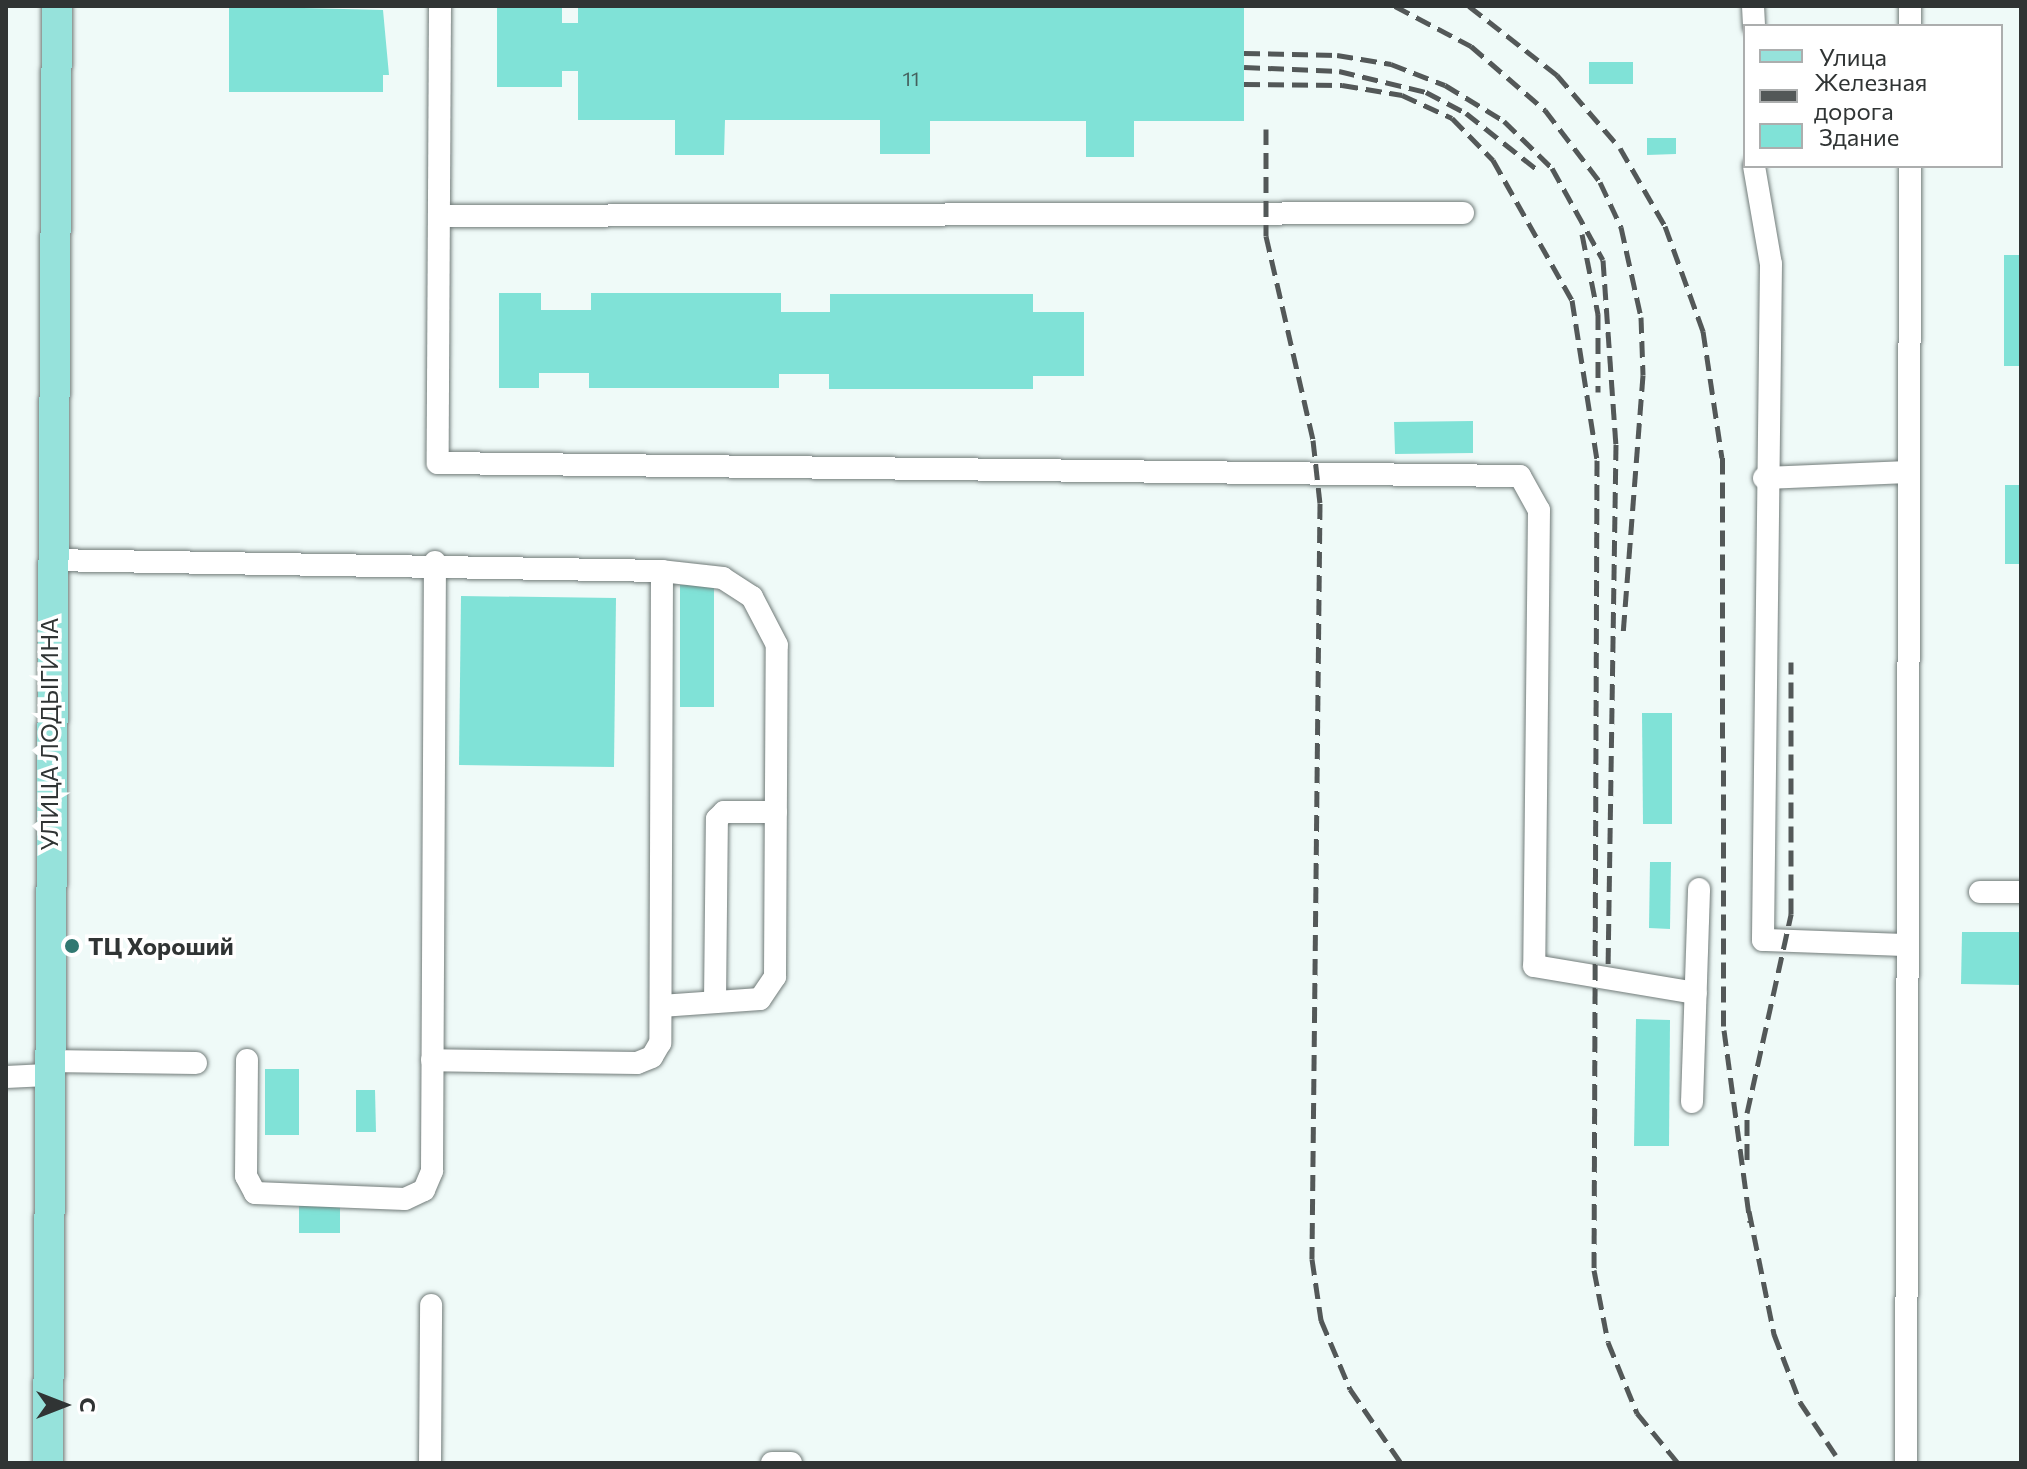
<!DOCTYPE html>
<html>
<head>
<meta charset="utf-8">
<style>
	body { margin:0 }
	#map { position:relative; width:2027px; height:1469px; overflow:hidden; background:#effaf8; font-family:Commissioner,sans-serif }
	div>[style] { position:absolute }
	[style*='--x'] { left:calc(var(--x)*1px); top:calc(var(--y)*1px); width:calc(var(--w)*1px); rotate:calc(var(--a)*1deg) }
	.building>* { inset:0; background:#80e2d7 }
	.roads { filter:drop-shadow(0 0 2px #717b79) drop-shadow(0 0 2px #717b79) }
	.minor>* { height:22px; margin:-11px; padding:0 11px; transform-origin:11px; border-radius:11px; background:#fff }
	.major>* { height:30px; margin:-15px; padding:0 15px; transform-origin:15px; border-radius:15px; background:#96e2db }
	.rail>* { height:5px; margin-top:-2.5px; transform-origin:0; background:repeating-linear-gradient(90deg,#535858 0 16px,transparent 0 24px) }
	.dots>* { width:22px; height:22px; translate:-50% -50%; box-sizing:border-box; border:4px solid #fff; border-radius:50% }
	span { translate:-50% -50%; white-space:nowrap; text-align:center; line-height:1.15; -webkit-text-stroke:7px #fff; paint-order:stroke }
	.number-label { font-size:20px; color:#44605d }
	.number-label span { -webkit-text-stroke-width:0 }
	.street-label { font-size:24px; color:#303434 }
	.poi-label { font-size:24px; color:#303434; font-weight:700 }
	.left { translate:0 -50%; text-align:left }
	.frame { position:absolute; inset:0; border:8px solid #303434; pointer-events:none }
	.legend { position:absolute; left:1743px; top:24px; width:260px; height:144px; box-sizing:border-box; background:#fff; border:2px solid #acaeae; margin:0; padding:10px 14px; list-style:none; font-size:24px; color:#303434 }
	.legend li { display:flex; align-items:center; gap:16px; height:40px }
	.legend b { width:40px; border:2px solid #acaeae }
	.north { position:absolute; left:24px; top:1365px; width:80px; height:80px; -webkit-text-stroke:6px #fff; paint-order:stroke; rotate:90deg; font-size:22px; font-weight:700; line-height:32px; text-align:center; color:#303434 }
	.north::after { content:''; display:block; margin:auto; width:28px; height:36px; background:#303434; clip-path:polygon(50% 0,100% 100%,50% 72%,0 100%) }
</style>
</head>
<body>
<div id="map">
	<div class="building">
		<div style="clip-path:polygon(229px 6px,383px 10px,389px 75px,383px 75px,383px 92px,229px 92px)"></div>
		<div style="clip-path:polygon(578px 6px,1244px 6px,1244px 121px,1134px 121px,1134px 157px,1086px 157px,1086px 121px,930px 121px,930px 154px,880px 154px,880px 120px,725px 120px,724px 155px,675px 155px,675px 120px,578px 120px,578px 71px,562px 71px,562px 87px,497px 87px,497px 8px,562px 8px,562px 23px,578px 23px)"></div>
		<div style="clip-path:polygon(1589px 62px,1633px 62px,1633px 84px,1589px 84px)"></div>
		<div style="clip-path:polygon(1647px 138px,1676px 138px,1676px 154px,1647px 155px)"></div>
		<div style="clip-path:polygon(2004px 255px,2021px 255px,2021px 366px,2004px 366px)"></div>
		<div style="clip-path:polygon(499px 293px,541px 293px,541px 310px,591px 310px,591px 293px,781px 293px,781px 312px,830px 312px,830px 294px,1033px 294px,1033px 312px,1084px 312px,1084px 376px,1033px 376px,1033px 389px,829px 389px,829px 374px,779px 374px,779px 388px,589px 388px,589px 373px,539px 373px,539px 388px,499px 388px)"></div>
		<div style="clip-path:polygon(1473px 421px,1473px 453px,1395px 454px,1394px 422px)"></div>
		<div style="clip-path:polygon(2005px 485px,2021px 485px,2021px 564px,2005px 564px)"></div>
		<div style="clip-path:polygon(680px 585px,714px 585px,714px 707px,680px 707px)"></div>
		<div style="clip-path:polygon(461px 596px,616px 598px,614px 767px,459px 765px)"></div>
		<div style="clip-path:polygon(1642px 713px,1672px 713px,1672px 824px,1643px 824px)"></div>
		<div style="clip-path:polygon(1650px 862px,1671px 862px,1670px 929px,1649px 928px)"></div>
		<div style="clip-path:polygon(1962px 932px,2021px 932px,2021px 985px,1961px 984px)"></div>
		<div style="clip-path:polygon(1636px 1019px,1670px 1020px,1669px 1146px,1634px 1146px)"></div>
		<div style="clip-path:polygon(265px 1069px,299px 1069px,299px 1135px,265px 1135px)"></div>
		<div style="clip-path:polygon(356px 1090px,375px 1090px,376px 1132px,356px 1132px)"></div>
		<div style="clip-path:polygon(299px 1206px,340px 1206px,340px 1233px,299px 1233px)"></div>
	</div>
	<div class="roads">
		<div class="minor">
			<div style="--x:440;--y:6;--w:457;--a:90.3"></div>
			<div style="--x:438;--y:463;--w:1082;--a:0.69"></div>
			<div style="--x:1520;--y:476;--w:39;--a:61"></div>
			<div style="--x:1539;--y:510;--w:456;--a:90.6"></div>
			<div style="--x:1534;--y:966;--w:164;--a:9.5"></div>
			<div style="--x:1753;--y:6;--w:20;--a:87"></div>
			<div style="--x:1910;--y:6;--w:20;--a:90"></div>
			<div style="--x:1754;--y:166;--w:99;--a:80.2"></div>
			<div style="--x:1771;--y:264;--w:676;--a:90.68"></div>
			<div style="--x:1763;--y:940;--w:144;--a:2"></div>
			<div style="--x:440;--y:216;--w:1023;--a:-0.17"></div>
			<div style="--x:1764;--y:478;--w:145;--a:-2.4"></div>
			<div style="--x:50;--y:560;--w:612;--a:1.03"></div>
			<div style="--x:662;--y:571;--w:472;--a:90.2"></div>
			<div style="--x:660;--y:1043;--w:16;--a:120"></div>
			<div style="--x:652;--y:1057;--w:16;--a:158"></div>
			<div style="--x:637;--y:1063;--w:205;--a:-179.2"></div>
			<div style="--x:1980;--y:892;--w:41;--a:0"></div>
			<div style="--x:715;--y:1002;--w:183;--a:-89.4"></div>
			<div style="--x:717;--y:819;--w:10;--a:-45"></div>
			<div style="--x:724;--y:812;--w:52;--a:0"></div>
			<div style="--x:661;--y:1006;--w:99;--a:-4"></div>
			<div style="--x:760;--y:999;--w:27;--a:-56"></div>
			<div style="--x:775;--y:977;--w:332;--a:-89.7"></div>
			<div style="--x:777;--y:645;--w:54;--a:-117.5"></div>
			<div style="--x:752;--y:597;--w:35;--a:-147"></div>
			<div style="--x:723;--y:578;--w:61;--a:-173.5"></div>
			<div style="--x:247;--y:1060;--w:116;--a:90.5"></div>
			<div style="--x:246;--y:1176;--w:19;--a:62"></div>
			<div style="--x:255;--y:1193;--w:150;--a:2.3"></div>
			<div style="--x:405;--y:1199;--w:21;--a:-25"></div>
			<div style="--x:424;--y:1190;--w:21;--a:-67"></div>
			<div style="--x:432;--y:1171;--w:609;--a:-89.72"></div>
			<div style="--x:47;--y:1061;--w:149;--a:0.8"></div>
			<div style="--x:6;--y:1077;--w:41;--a:-2.8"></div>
			<div style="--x:1692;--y:1102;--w:213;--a:-88.1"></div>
			<div style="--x:430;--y:1463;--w:158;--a:-89.6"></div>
			<div style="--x:772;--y:1463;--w:19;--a:0"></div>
			<div style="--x:1906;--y:1463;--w:1297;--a:-89.82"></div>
		</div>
		<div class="major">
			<div style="--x:48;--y:1463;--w:1457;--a:-89.65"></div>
		</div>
	</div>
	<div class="rail">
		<div style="--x:1395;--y:6;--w:86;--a:27.8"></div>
		<div style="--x:1471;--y:46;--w:98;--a:40.9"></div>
		<div style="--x:1545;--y:110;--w:91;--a:52.6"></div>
		<div style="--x:1600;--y:182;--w:50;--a:65"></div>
		<div style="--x:1621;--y:227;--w:92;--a:77.5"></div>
		<div style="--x:1641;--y:317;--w:58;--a:88"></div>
		<div style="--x:1643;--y:375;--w:261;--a:94.4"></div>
		<div style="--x:1469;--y:6;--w:112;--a:38.1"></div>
		<div style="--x:1557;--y:75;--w:96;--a:49.2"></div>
		<div style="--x:1620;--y:148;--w:90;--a:60"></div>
		<div style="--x:1665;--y:226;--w:112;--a:70.1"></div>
		<div style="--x:1703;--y:331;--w:128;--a:81.5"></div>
		<div style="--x:1722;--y:458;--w:572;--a:89.8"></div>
		<div style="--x:1724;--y:1030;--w:194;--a:82.3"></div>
		<div style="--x:1244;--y:53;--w:93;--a:1.2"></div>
		<div style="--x:1337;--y:55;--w:55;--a:9.5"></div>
		<div style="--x:1391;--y:64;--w:58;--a:21.3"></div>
		<div style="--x:1445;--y:85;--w:69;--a:31.4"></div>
		<div style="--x:1504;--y:121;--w:67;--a:44.4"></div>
		<div style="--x:1552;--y:168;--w:105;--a:61"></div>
		<div style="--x:1603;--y:260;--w:184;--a:86"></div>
		<div style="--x:1616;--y:444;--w:526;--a:90.87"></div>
		<div style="--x:1244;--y:67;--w:95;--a:2.4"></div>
		<div style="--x:1339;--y:71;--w:89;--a:13.6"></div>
		<div style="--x:1426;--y:92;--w:45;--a:27.7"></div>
		<div style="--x:1466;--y:113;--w:93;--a:38.5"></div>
		<div style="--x:1244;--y:84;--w:98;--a:0.6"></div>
		<div style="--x:1342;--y:85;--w:61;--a:9.5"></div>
		<div style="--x:1402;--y:95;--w:55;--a:24.7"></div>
		<div style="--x:1452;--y:118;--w:59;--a:45.7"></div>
		<div style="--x:1493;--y:160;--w:161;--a:60.6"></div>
		<div style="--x:1572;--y:300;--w:162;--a:81.1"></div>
		<div style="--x:1597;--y:460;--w:810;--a:90.21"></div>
		<div style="--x:1594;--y:1270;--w:73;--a:79"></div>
		<div style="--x:1608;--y:1342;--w:77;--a:67.8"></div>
		<div style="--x:1637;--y:1413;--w:65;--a:50.6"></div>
		<div style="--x:1266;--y:129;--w:107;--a:90"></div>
		<div style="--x:1266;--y:236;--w:209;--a:77"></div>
		<div style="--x:1313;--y:440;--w:63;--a:83.7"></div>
		<div style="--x:1320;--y:503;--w:756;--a:90.61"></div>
		<div style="--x:1312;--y:1259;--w:62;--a:81.6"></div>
		<div style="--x:1321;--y:1320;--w:75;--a:67.2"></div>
		<div style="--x:1350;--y:1389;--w:90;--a:55.4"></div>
		<div style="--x:1582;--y:234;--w:82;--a:78.7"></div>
		<div style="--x:1598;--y:314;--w:78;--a:90"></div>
		<div style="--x:1747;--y:1160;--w:47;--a:-90"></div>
		<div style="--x:1747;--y:1113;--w:204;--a:-77.5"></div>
		<div style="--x:1791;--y:914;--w:252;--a:-90"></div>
		<div style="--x:1749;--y:1211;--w:126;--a:78.5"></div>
		<div style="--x:1774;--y:1334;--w:73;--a:69.1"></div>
		<div style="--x:1800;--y:1402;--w:73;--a:56.1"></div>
	</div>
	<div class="dots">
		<div style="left:72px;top:946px;background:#307871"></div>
	</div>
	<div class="number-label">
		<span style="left:911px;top:78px">11</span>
	</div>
	<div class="street-label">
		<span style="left:49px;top:734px;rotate:-90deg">УЛИЦА ЛОДЫГИНА</span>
	</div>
	<div class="poi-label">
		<span class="left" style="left:88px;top:946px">ТЦ Хороший</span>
	</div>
	<div class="frame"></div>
	<ul class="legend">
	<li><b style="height:10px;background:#96e2db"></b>Улица</li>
	<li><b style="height:10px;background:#535858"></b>Железная дорога</li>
	<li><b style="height:22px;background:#80e2d7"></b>Здание</li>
	</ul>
	<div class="north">С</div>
</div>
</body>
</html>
